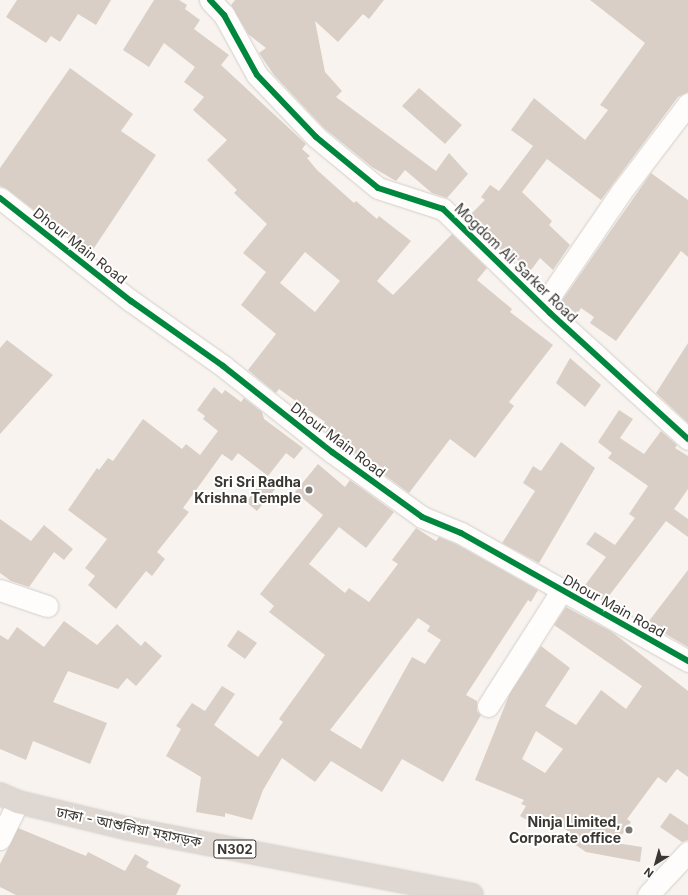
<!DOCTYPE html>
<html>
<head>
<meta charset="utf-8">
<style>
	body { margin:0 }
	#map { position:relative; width:688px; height:895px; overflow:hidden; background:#f8f3ee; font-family:Inter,"Noto Sans Bengali",sans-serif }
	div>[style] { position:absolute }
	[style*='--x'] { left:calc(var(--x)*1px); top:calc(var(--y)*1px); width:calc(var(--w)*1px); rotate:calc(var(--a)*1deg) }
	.building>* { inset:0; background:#d9cfc6 }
	.roads { filter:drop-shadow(0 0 1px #d3cfcb) drop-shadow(0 0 1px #d3cfcb) }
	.street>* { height:21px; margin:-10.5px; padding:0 10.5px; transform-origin:10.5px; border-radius:10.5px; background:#fefdfc }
	.highway>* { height:22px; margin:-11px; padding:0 11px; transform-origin:11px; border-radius:11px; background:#ded7d2 }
	.cycleway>* { height:6px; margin:-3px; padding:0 3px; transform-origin:3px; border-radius:3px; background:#00873e }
	.dots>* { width:11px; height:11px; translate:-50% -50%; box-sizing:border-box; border:2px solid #fff; border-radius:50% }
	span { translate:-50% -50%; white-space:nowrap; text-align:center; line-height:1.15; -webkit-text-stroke:4px #fff; paint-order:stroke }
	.shield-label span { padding:1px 3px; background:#fff; border:1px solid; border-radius:3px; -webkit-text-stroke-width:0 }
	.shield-label { font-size:13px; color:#3a3632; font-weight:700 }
	.street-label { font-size:14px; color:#3a3632 }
	.poi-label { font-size:14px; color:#3a3632; font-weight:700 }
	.right { translate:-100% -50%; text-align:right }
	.north { position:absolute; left:636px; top:843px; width:40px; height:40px; -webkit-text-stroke:3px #fff; paint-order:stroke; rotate:217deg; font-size:11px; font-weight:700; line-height:16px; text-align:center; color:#3a3632 }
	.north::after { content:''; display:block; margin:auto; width:14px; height:18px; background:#3a3632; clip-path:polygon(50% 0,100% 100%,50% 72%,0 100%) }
</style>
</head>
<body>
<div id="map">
	<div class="building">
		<div style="clip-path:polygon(17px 0,111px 0,96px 25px,78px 14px,60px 42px,51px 36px,46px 43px,6px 17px)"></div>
		<div style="clip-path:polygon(evenodd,154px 0,179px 0,187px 5px,185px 9px,200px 20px,194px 29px,229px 55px,221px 65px,306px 144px,302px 149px,310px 156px,307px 158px,317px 170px,354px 203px,356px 201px,377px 219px,379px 216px,411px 241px,377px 281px,393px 295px,452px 234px,487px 268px,477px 280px,512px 309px,510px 312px,553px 345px,509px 402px,514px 406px,475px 458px,450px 439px,409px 493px,321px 428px,325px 422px,279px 389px,276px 393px,248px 370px,276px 334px,241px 305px,266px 272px,243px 253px,267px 224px,234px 193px,237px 190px,207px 160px,227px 140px,193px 110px,204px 97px,184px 82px,195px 67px,164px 43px,149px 67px,123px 50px,154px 0,305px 252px,340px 281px,315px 312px,280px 283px,305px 252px)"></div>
		<div style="clip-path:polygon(235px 0,384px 0,369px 19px,363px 14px,338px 42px,315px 21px,325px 72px,342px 91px,336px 97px,436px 171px,449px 153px,468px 174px,447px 198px,432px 193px,405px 170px,396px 181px,372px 167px,324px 128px,274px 75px,259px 53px,266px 48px,248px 34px,231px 5px)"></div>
		<div style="clip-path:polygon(590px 0,688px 0,688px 92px,678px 97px,601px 200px,547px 159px,522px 192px,552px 221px,549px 225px,570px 245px,553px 270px,540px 258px,531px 270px,516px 259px,514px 262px,468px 217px,485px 200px,481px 197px,490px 185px,499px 191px,533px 146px,511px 130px,534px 98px,585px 140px,608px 110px,600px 105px,645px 43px)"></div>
		<div style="clip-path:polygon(70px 68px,133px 114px,121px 131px,156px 155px,90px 254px,7px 189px,0 186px,0 168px)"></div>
		<div style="clip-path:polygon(419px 88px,462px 125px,445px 144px,402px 106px)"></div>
		<div style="clip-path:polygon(651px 173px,688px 200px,688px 257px,681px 251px,616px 341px,590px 323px,594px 317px,581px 308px,577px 314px,561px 302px)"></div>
		<div style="clip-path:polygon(7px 340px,53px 375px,0 434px,0 348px)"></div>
		<div style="clip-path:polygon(688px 343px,688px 423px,656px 393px)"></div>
		<div style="clip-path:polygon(570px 358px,601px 385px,585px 407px,556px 383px)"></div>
		<div style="clip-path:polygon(214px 387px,222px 394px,225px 390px,241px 402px,244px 398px,262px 412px,264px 419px,303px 448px,294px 459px,286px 453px,268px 476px,238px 453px,232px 461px,222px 454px,183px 508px,189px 512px,157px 552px,165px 559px,152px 576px,146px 571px,116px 609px,88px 585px,95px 576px,85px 568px,107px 539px,68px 510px,97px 468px,99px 470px,108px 458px,113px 461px,143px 419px,182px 449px,186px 444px,200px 455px,218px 431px,203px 419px,205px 416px,197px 410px)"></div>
		<div style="clip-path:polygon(619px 410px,633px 419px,620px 438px,644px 454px,661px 431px,677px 445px,675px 448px,688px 456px,688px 489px,674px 509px,688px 519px,688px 537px,666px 521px,605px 601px,583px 588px,606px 557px,586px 544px,595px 532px,615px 545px,635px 518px,629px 514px,648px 486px,608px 458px,612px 453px,598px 442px)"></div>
		<div style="clip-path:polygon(561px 442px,595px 468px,539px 563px,502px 543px,535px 491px,523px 483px,533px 466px,541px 471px)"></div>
		<div style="clip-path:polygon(evenodd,318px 464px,345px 487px,350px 480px,394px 512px,366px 548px,339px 527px,309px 564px,345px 593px,349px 588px,369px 602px,398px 564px,392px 560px,416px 528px,436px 541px,439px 537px,456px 544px,538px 590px,531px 602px,528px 600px,466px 695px,477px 701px,477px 711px,481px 715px,443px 782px,402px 759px,382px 792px,331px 761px,315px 782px,282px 758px,263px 790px,252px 820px,225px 813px,225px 817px,196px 812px,201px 777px,166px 756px,181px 729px,176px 726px,192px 703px,205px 711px,222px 686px,235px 694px,214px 725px,258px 757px,283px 722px,279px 719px,325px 655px,269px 612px,274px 606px,260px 594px,323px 515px,295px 492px,318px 464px,418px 618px,430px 626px,427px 631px,441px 640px,425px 664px,412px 657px,361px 749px,330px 730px,418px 618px)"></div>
		<div style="clip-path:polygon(264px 479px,276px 488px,257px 511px,246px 502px)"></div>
		<div style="clip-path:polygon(0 519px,31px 541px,44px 525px,73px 549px,64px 560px,54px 552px,29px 587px,11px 581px,0 573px)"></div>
		<div style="clip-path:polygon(688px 570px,688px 647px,664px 633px,649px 621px)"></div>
		<div style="clip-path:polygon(evenodd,566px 607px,612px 632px,688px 691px,688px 777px,677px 769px,666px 783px,658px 777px,627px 819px,631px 822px,616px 843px,642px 847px,640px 862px,586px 852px,564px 837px,568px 831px,542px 815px,536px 825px,520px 816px,526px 806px,521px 804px,524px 800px,475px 780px,510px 693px,541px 646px,570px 668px,545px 706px,576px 725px,601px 690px,626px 709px,642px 686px,554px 625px,566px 607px,536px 731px,563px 749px,545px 773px,522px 759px,536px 731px)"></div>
		<div style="clip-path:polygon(64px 621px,97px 645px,117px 624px,141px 646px,145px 641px,162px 656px,136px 686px,127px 678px,118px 689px,68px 671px,53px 702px,107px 723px,90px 764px,33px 741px,26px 760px,0 749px,0 635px,8px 640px,17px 627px,44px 647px)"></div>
		<div style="clip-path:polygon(238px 630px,257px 643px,245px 659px,227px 646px)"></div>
		<div style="clip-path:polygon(670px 813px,688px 825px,688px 840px,682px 842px,660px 827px)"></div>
		<div style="clip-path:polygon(18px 828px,86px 856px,88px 852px,125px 871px,135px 854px,149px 862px,146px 867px,181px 885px,176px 895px,16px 895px,0 887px,0 864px)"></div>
	</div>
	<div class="roads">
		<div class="street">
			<div style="--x:210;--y:0;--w:21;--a:47"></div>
			<div style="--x:224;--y:15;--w:68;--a:61.2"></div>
			<div style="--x:257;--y:75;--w:86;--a:46.4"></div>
			<div style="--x:316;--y:137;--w:80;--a:39.4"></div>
			<div style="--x:378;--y:188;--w:68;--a:17.9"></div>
			<div style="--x:443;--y:209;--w:149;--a:44.2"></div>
			<div style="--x:550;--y:313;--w:187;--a:42.4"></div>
			<div style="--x:0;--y:198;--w:167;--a:38.2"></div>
			<div style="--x:131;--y:301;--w:113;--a:35.2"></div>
			<div style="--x:223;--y:366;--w:139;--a:38.3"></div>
			<div style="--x:332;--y:452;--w:111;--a:35.8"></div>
			<div style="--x:422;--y:517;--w:42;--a:22.3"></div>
			<div style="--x:461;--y:533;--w:261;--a:29.4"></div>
			<div style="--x:543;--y:306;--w:138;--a:-55.6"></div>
			<div style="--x:621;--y:192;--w:111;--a:-52.7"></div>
			<div style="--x:0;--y:590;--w:50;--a:18.8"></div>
			<div style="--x:488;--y:706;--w:138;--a:-57.5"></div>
			<div style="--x:0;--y:839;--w:41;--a:-64.1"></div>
			<div style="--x:648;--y:895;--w:59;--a:-47.1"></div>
		</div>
		<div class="highway">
			<div style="--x:0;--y:794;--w:20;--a:24"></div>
			<div style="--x:18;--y:802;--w:115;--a:13.6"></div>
			<div style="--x:130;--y:829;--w:348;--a:10.9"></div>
		</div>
	</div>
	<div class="cycleway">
		<div style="--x:210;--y:0;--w:21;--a:47"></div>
		<div style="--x:224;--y:15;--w:68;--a:61.2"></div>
		<div style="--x:257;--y:75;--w:86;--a:46.4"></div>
		<div style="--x:316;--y:137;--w:80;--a:39.4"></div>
		<div style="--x:378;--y:188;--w:68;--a:17.9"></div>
		<div style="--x:443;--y:209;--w:149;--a:44.2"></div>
		<div style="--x:550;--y:313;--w:187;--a:42.4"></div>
		<div style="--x:0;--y:198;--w:167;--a:38.2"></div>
		<div style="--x:131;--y:301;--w:113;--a:35.2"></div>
		<div style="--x:223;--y:366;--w:139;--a:38.3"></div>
		<div style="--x:332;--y:452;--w:111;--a:35.8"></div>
		<div style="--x:422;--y:517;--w:42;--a:22.3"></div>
		<div style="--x:461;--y:533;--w:261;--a:29.4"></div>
	</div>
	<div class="dots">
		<div style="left:309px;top:490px;background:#7c7874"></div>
		<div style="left:629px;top:830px;background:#7c7874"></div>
	</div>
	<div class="shield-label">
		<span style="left:235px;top:849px">N302</span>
	</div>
	<div class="street-label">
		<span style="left:80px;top:246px;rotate:38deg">Dhour Main Road</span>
		<span style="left:516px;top:263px;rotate:44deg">Mogdom Ali Sarker Road</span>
		<span style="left:338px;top:440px;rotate:37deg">Dhour Main Road</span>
		<span style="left:614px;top:606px;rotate:29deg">Dhour Main Road</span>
		<span style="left:129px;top:827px;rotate:12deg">ঢাকা - আশুলিয়া মহাসড়ক</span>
	</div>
	<div class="poi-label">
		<span class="right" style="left:301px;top:490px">Sri Sri Radha<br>Krishna Temple</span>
		<span class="right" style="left:621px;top:830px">Ninja Limited,<br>Corporate office</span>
	</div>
	<div class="north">N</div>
</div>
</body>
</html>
